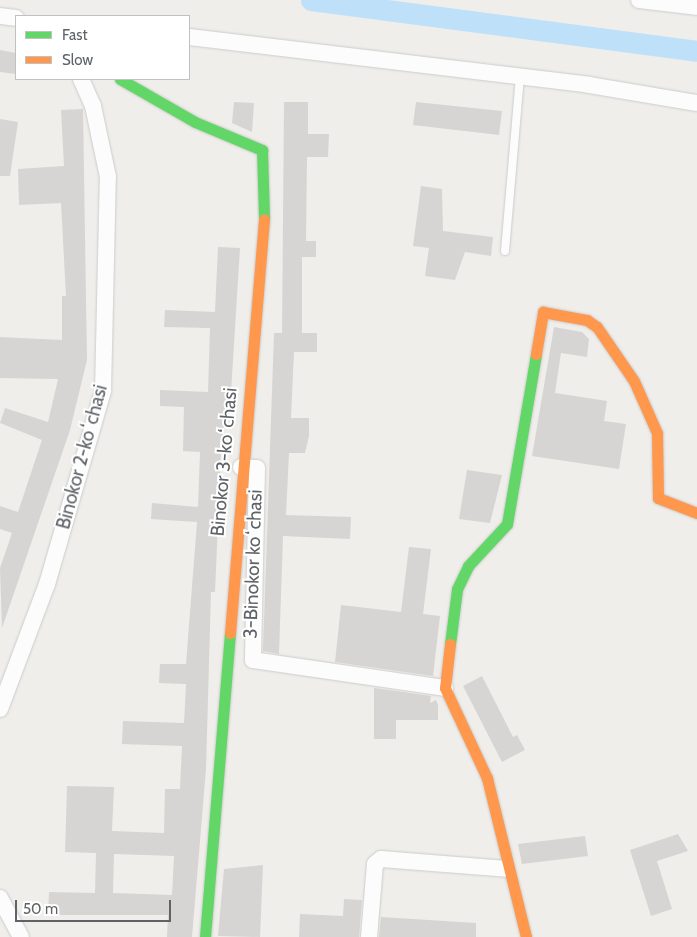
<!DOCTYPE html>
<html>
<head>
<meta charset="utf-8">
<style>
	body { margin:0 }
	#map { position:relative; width:697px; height:937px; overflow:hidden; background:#efeeea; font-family:Cabin,sans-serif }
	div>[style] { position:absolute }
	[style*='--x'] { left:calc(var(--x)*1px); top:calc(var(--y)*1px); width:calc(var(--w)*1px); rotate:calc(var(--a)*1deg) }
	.canal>* { height:21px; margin:-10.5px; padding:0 10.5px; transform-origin:10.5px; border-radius:10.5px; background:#bfe0f9 }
	.building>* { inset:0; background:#d6d5d3 }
	.roads { filter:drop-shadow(0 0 1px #cbcccc) drop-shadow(0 0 1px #cbcccc) }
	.lane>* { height:8px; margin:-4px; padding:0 4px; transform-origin:4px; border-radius:4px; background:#fdfcfc }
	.street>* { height:16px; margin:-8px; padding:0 8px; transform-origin:8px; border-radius:8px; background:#fdfcfc }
	.fast>* { height:11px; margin:-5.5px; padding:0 5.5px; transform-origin:5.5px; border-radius:5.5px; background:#63d668 }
	.slow>* { height:11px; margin:-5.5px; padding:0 5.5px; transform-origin:5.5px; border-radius:5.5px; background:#ff974d }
	span { translate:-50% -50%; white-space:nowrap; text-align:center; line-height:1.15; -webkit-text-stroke:4px #fff; paint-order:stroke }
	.street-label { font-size:19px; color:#5f6368 }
	.legend { position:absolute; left:15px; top:15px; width:175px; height:65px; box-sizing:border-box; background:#fff; border:1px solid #bfc1c3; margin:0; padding:6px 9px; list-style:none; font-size:15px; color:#5f6368 }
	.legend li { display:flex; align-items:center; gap:10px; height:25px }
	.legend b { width:25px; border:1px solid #bfc1c3 }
	.scale { position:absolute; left:15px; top:900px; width:156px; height:22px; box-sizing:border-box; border:2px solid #5f6368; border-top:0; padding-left:6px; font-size:15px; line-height:18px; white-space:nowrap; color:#5f6368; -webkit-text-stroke:4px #fff; paint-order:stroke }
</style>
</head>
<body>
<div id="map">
	<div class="canal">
		<div style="--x:311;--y:0;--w:389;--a:7.5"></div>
	</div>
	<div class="building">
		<div style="clip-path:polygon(0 50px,16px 53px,16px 74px,0 72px)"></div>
		<div style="clip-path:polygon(234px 102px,254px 103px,252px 132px,232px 123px)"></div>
		<div style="clip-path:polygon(284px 102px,308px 102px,308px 134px,329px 134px,328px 157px,307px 157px,306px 241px,316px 241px,316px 257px,302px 257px,302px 333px,317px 333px,317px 352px,294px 352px,291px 418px,309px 418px,309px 436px,305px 453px,289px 453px,286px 515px,351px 517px,350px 539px,283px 536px,279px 654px,263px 651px,274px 333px,282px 333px)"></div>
		<div style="clip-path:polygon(416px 102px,502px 111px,499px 135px,413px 125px)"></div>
		<div style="clip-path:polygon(83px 109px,87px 360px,70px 430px,2px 628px,0 568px,12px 533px,0 529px,0 506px,18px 512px,42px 440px,0 423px,5px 408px,48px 422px,58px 379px,0 378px,0 337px,62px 340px,62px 296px,66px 296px,61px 203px,19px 205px,18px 169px,64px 166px,61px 110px)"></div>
		<div style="clip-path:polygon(0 119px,18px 122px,10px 176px,0 176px)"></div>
		<div style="clip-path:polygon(421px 186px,442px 189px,443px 231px,493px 237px,491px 256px,465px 252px,455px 280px,425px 276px,429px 248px,413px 246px)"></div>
		<div style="clip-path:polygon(evenodd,218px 247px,240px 248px,230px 408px,226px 408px,221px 452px,215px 592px,211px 592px,206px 769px,192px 937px,167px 937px,168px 915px,48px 915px,49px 892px,95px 893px,96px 853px,65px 852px,67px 786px,114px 787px,112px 831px,164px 833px,165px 789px,180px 789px,182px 746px,122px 744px,123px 721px,184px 723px,186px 684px,159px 683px,160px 664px,186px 664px,197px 522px,151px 519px,152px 503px,198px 507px,200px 452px,183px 451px,184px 407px,160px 406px,160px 390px,208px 392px,210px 328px,164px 327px,165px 310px,215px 312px,218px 247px,114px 854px,174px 856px,172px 895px,113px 893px,114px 854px)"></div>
		<div style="clip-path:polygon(554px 327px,582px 332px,589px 339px,587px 357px,561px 353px,555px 393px,607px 401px,604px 421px,626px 424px,619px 469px,532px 456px)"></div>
		<div style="clip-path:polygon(467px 470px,502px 475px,490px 523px,459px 519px)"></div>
		<div style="clip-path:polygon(409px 547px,431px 549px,423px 614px,440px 616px,433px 676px,335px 662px,341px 605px,401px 612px)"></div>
		<div style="clip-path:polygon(482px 676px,513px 737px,517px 735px,525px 750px,502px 762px,463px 686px)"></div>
		<div style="clip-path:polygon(374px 688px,431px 696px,430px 703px,436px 700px,438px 705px,438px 720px,396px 720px,396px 739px,374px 739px)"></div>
		<div style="clip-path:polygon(678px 834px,688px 851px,657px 861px,672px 909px,651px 916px,630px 850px)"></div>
		<div style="clip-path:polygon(585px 836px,588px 856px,522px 864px,518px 844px)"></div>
		<div style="clip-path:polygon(263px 865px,260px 937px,218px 936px,224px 869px)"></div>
		<div style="clip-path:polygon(344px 899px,362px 900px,359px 937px,299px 937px,300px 914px,343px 916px)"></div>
		<div style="clip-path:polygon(381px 917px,476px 923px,476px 937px,379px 937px)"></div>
	</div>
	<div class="roads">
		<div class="lane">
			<div style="--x:505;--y:251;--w:175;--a:-85.1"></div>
		</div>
		<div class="street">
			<div style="--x:639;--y:0;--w:58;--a:6.9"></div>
			<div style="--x:0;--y:16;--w:16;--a:7"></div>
			<div style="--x:189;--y:37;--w:403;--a:6.8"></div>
			<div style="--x:589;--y:85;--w:109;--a:9.5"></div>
			<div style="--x:241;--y:467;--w:16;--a:4"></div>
			<div style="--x:257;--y:468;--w:192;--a:91.2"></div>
			<div style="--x:253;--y:660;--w:194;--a:8.3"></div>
			<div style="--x:0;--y:709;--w:134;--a:-69.4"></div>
			<div style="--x:47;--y:584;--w:201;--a:-73.8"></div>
			<div style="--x:103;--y:391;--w:214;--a:-88.7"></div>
			<div style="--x:108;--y:177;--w:73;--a:-101.9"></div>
			<div style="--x:93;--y:106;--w:30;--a:-114"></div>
			<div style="--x:0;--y:898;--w:44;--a:61.7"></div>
			<div style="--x:369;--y:937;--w:73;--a:-85.3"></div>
			<div style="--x:375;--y:864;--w:8;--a:-40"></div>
			<div style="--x:381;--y:859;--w:126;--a:4.5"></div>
		</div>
		<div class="fast">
			<div style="--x:120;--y:79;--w:86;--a:29.8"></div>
			<div style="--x:195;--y:122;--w:73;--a:22.7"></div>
			<div style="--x:262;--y:150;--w:69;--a:88.3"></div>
			<div style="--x:450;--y:644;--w:55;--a:-82.7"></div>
			<div style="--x:457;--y:589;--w:25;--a:-64"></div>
			<div style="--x:468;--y:566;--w:57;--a:-47.1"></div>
			<div style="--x:507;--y:524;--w:172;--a:-80.3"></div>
			<div style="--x:205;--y:937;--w:305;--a:-85.3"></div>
		</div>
		<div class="slow">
			<div style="--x:536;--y:354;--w:43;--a:-80.5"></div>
			<div style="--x:543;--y:312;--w:45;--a:10.3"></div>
			<div style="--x:587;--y:320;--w:12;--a:35"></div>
			<div style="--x:597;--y:327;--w:65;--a:55.6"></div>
			<div style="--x:634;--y:381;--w:57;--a:66.1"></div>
			<div style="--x:657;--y:433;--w:65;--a:89.1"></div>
			<div style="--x:658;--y:498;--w:42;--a:21"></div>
			<div style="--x:230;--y:633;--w:415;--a:-85.3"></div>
			<div style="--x:450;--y:644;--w:44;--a:96.5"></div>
			<div style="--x:445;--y:688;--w:99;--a:65"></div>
			<div style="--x:487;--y:778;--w:164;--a:76.2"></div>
		</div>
	</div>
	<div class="street-label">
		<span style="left:82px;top:457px;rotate:-75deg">Binokor 2-koʻchasi</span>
		<span style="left:224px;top:462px;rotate:-85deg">Binokor 3-koʻchasi</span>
		<span style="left:253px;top:564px;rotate:-88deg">3-Binokor koʻchasi</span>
	</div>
	<ul class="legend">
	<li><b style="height:6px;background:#63d668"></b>Fast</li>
	<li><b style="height:6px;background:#ff974d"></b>Slow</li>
	</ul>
	<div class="scale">50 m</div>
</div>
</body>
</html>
